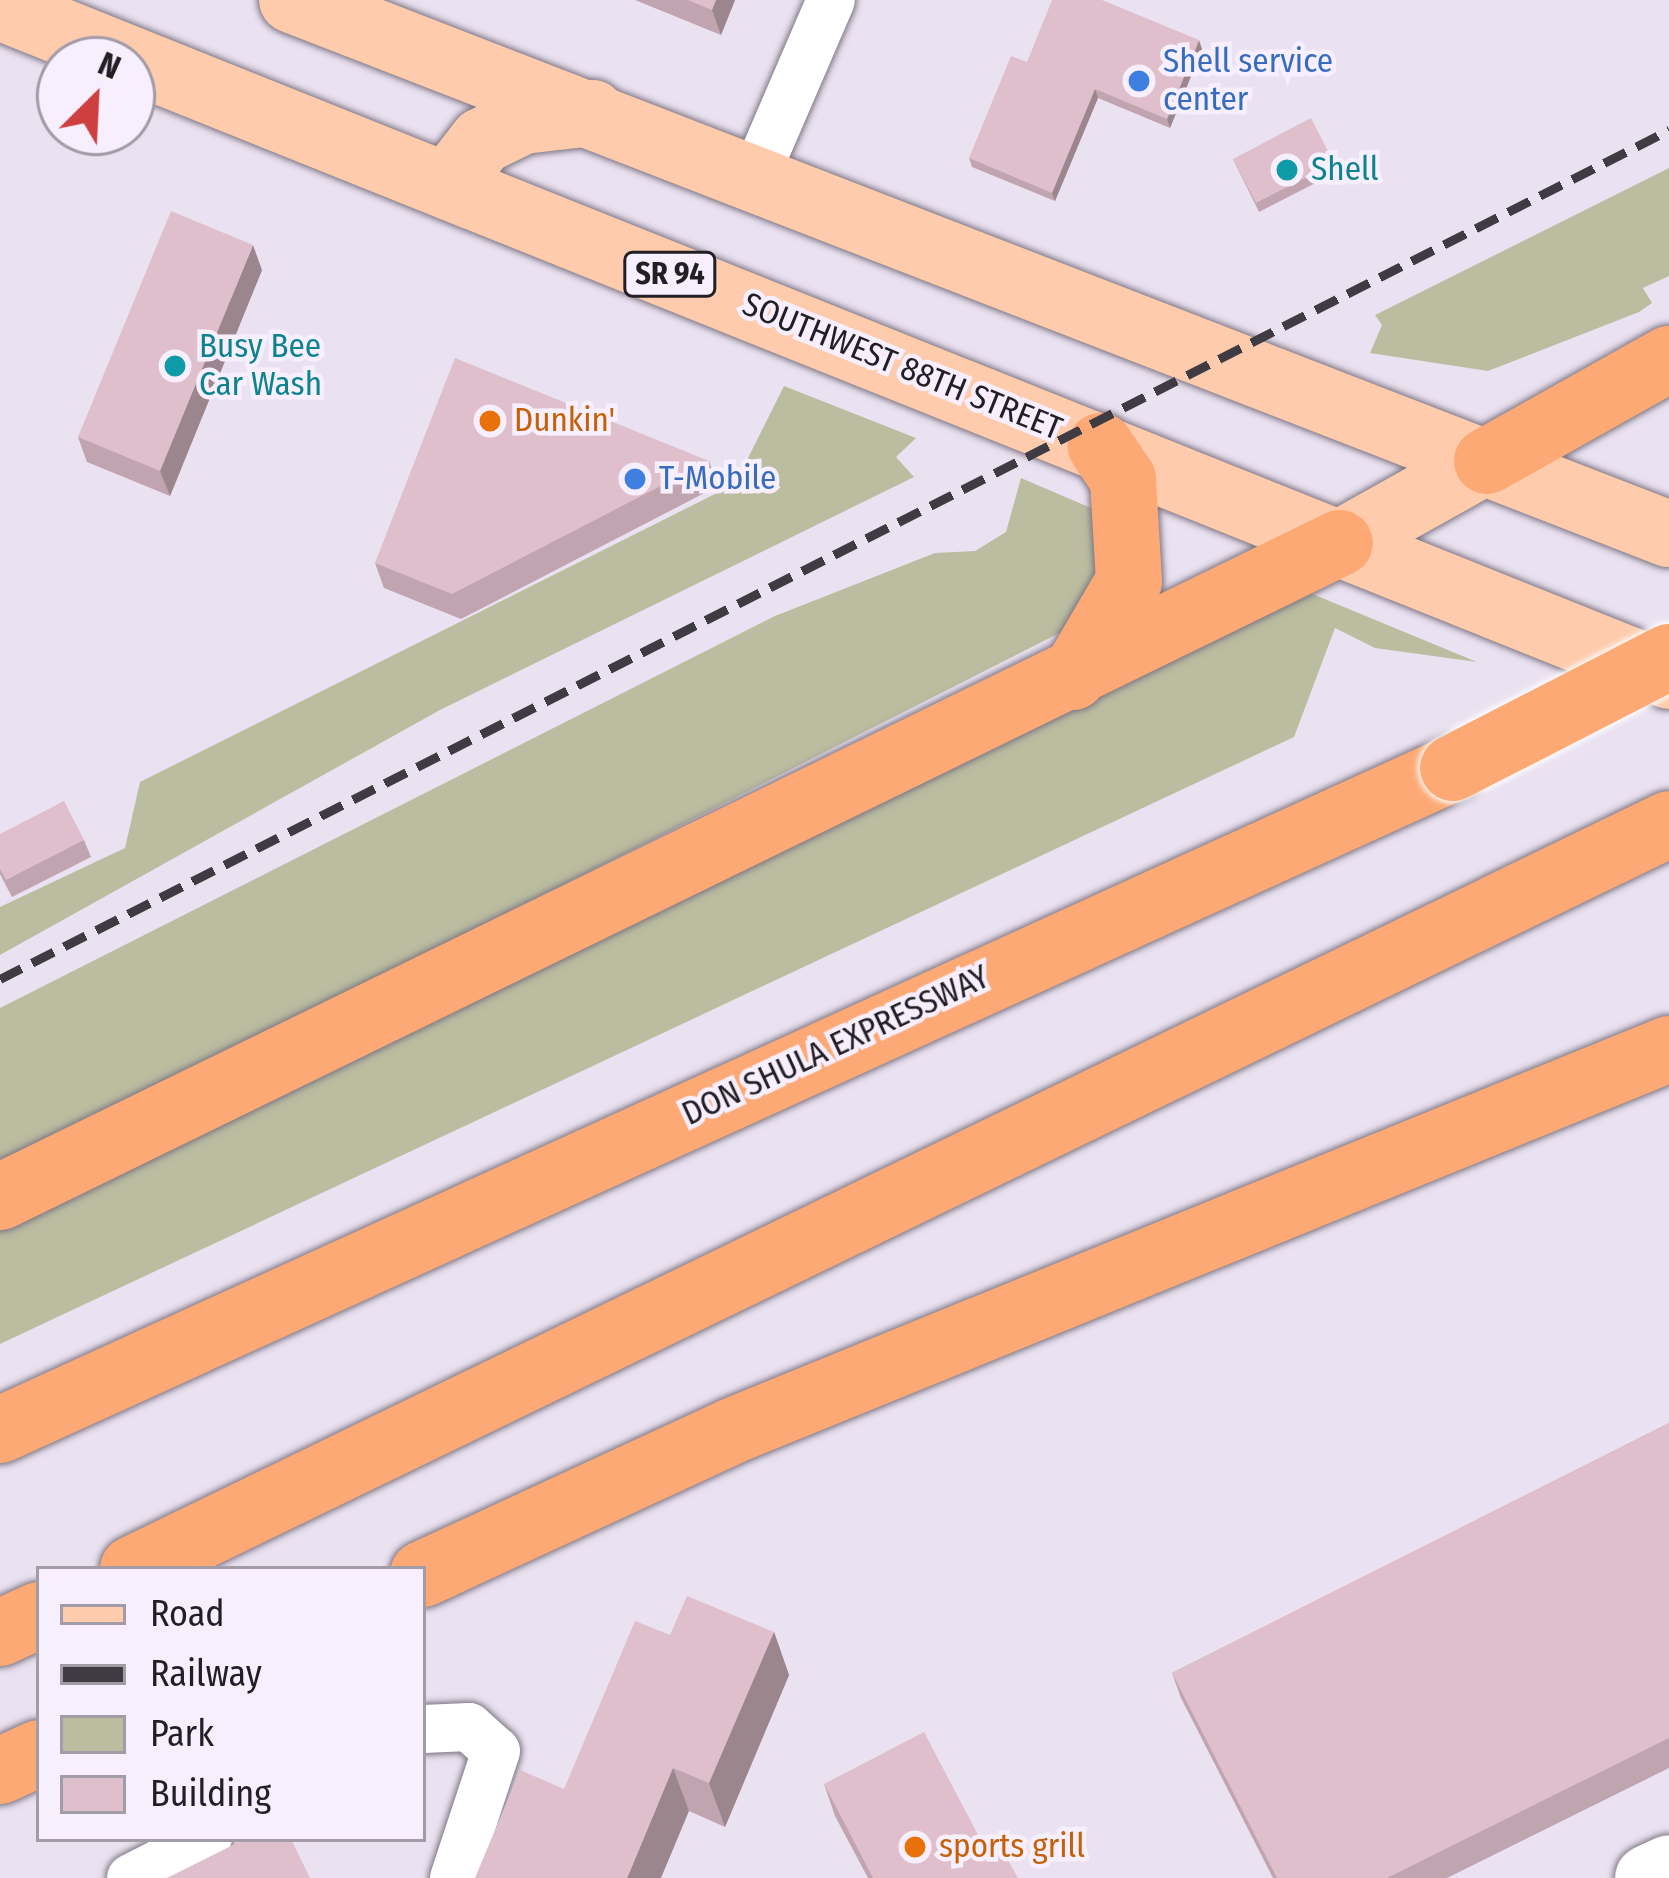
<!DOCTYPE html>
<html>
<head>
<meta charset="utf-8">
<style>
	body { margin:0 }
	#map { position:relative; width:1669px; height:1878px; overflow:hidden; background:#ebe2f1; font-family:"Fira Sans Condensed",sans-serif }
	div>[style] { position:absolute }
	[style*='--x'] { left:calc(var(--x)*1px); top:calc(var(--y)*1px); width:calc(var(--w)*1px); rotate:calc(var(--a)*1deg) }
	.green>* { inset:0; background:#bbbda0 }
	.roads { filter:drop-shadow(0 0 3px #7f7784) drop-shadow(0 0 3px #7f7784) }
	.street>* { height:48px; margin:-24px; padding:0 24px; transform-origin:24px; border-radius:24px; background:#fff }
	.secondary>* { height:66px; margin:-33px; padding:0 33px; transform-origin:33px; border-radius:33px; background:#fff }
	.primary>* { height:66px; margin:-33px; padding:0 33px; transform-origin:33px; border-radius:33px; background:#fecbac }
	.highway>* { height:66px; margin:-33px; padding:0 33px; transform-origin:33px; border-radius:33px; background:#fda975 }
	.rail>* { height:9px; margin-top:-4.5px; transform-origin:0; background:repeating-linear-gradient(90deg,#3f3b42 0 24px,transparent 0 36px) }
	.bridges { filter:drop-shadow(0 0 3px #fff) drop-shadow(0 0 3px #fff) }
	.highway-bridge>* { height:66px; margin:-33px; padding:0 33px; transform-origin:33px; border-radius:33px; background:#fda975 }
	.wall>* { inset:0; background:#c0a4af }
	.shaded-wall>* { inset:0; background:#9c868e }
	.building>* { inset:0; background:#dfbfcb }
	.dots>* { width:33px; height:33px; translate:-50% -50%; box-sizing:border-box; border:6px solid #f8effe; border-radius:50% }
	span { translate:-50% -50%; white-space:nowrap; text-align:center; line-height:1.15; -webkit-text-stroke:9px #f8effe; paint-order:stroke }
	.shield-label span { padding:3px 9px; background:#f8effe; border:3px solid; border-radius:9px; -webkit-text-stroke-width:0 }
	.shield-label { font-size:30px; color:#221f24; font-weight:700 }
	.shop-label { font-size:33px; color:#366cbe }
	.left { translate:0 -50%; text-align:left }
	.culture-label { font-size:33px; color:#0d838f }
	.street-label { font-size:33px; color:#221f24 }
	.food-label { font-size:33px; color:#c56008 }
	.legend { position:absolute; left:36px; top:1566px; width:390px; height:276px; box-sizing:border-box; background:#f8effe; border:3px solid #a29ca7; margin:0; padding:15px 21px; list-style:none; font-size:36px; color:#221f24 }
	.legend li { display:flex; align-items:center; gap:24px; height:60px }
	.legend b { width:60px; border:3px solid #a29ca7 }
	.north { position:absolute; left:36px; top:36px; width:120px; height:120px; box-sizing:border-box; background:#f8effe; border:3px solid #a29ca7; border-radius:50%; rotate:24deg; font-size:33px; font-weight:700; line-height:48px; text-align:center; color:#221f24 }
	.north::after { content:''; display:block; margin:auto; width:42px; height:54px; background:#ce3f3f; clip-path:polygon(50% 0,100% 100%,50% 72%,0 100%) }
</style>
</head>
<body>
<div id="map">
	<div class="green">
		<div style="clip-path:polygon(1669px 168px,1669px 276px,1643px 288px,1652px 303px,1639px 312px,1488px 371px,1370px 353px,1382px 325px,1375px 315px)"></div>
		<div style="clip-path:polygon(784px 386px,916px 438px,896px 457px,914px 477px,440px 710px,0 955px,0 907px,125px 848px,140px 782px,735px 484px)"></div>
		<div style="clip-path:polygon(1021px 478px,1098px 511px,1110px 542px,1079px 623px,0 1171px,0 1008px,775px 616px,935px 553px,975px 551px,1006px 532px)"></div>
		<div style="clip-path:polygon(1298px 588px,1477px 662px,1375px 648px,1335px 628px,1294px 737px,0 1344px,0 1226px)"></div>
	</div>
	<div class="roads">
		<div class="street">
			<div style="--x:756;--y:174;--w:189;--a:-66.7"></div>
			<div style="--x:423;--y:1729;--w:46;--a:-2.5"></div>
			<div style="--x:469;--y:1727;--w:36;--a:42"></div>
			<div style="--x:496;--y:1751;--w:134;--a:108.3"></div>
			<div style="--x:131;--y:1878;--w:86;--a:-26.9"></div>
		</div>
		<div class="secondary">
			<div style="--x:1648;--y:1878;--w:23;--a:-25"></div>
		</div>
		<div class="primary">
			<div style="--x:292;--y:0;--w:1477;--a:21.2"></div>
			<div style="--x:0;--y:7;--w:1798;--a:21.84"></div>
			<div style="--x:448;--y:185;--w:56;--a:-52.3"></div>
			<div style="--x:482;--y:141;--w:46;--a:-26"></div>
			<div style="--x:523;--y:121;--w:70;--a:-6.5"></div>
			<div style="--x:1340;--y:543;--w:168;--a:-29.2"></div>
		</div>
		<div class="highway">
			<div style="--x:1487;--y:461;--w:209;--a:-29.3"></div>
			<div style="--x:1073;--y:677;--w:111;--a:-59.7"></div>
			<div style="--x:1129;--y:581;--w:102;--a:-93.4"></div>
			<div style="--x:1123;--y:479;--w:40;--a:-124"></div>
			<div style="--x:0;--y:1197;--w:1491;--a:-26.02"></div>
			<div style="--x:0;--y:1430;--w:1597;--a:-24.49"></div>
			<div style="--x:133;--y:1569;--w:1707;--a:-25.87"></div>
			<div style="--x:423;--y:1574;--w:340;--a:-24.8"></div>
			<div style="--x:732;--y:1431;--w:1012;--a:-22.18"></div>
			<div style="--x:0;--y:1633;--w:43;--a:-24.8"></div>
			<div style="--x:0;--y:1771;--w:43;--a:-24.8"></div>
		</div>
	</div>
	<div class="rail">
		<div style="--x:0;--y:979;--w:1873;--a:-26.96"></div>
	</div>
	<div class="bridges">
		<div class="highway-bridge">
			<div style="--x:1453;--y:768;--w:243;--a:-27.2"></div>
		</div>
	</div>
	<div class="wall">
		<div style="clip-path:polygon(635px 0,735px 0,721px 35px)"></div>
		<div style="clip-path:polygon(1202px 49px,1170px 128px,1098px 98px,1055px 201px,972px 167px,969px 158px,1027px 62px)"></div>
		<div style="clip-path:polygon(1233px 159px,1334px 163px,1337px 172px,1259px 212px)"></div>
		<div style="clip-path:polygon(262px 270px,170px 496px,87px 462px,78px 437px)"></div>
		<div style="clip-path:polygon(709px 461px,718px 486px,461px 619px,384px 588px,375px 563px)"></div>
		<div style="clip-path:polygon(0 834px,84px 840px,91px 857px,12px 897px,0 874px)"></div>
		<div style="clip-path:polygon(1669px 1423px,1669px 1768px,1447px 1878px,1273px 1878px,1181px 1698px,1172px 1673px)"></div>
		<div style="clip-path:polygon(774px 1632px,789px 1675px,725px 1827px,689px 1811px,564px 1789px,670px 1635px)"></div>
		<div style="clip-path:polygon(824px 1784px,986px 1850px,1018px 1878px,868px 1878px,835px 1816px)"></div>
	</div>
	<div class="shaded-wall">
		<div style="clip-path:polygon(716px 0,735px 0,721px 35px,712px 10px)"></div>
		<div style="clip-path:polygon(1199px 40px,1202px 49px,1170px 128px,1167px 119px)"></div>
		<div style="clip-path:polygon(1095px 89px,1098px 98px,1055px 201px,1052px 193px)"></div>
		<div style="clip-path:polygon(253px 245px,262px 270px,170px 496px,160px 471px)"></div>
		<div style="clip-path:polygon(774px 1632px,789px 1675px,725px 1827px,709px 1783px)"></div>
		<div style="clip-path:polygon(673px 1768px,689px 1811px,661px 1878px,627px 1878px)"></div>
	</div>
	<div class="building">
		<div style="clip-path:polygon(688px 0,716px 0,712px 10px)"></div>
		<div style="clip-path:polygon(1052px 0,1102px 0,1199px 40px,1167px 119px,1095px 89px,1052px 193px,969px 158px,1011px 56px,1027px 62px)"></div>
		<div style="clip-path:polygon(1311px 118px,1334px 163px,1256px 203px,1233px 159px)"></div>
		<div style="clip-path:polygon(171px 211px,253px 245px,160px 471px,78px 437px)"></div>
		<div style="clip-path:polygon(455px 358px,709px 461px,452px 594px,375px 563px)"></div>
		<div style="clip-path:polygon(64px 801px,84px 840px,6px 880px,0 869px,0 834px)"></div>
		<div style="clip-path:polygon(1669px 1423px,1669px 1738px,1387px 1878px,1277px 1878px,1172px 1673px)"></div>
		<div style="clip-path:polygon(687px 1596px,774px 1632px,709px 1783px,673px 1768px,627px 1878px,475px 1878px,520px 1770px,564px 1789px,635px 1621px,670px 1635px)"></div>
		<div style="clip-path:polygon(924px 1732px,986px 1850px,999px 1844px,1018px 1878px,873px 1878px,824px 1784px)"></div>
		<div style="clip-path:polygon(245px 1839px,291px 1839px,310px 1878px,167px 1878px)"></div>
	</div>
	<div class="dots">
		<div style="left:1139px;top:81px;background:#3f7fe0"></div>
		<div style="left:1287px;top:170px;background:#0f9aa8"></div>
		<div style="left:175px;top:366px;background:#0f9aa8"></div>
		<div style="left:490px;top:421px;background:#e8710a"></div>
		<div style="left:635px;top:479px;background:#3f7fe0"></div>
		<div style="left:915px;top:1847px;background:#e8710a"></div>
	</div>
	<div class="shield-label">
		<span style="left:670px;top:274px">SR 94</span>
	</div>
	<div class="shop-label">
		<span class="left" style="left:1163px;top:81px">Shell service<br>center</span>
		<span class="left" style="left:659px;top:479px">T-Mobile</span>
	</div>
	<div class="culture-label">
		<span class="left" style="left:1311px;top:170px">Shell</span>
		<span class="left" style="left:199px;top:366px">Busy Bee<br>Car Wash</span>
	</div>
	<div class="street-label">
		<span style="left:902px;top:367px;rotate:22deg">SOUTHWEST 88TH STREET</span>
		<span style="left:836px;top:1046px;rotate:-25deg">DON SHULA EXPRESSWAY</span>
	</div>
	<div class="food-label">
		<span class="left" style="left:514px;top:421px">Dunkin'</span>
		<span class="left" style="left:939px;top:1847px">sports grill</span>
	</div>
	<ul class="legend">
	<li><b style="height:15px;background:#fecbac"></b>Road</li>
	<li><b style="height:15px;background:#3f3b42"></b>Railway</li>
	<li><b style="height:33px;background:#bbbda0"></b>Park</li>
	<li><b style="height:33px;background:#dfbfcb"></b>Building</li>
	</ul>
	<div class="north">N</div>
</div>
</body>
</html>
